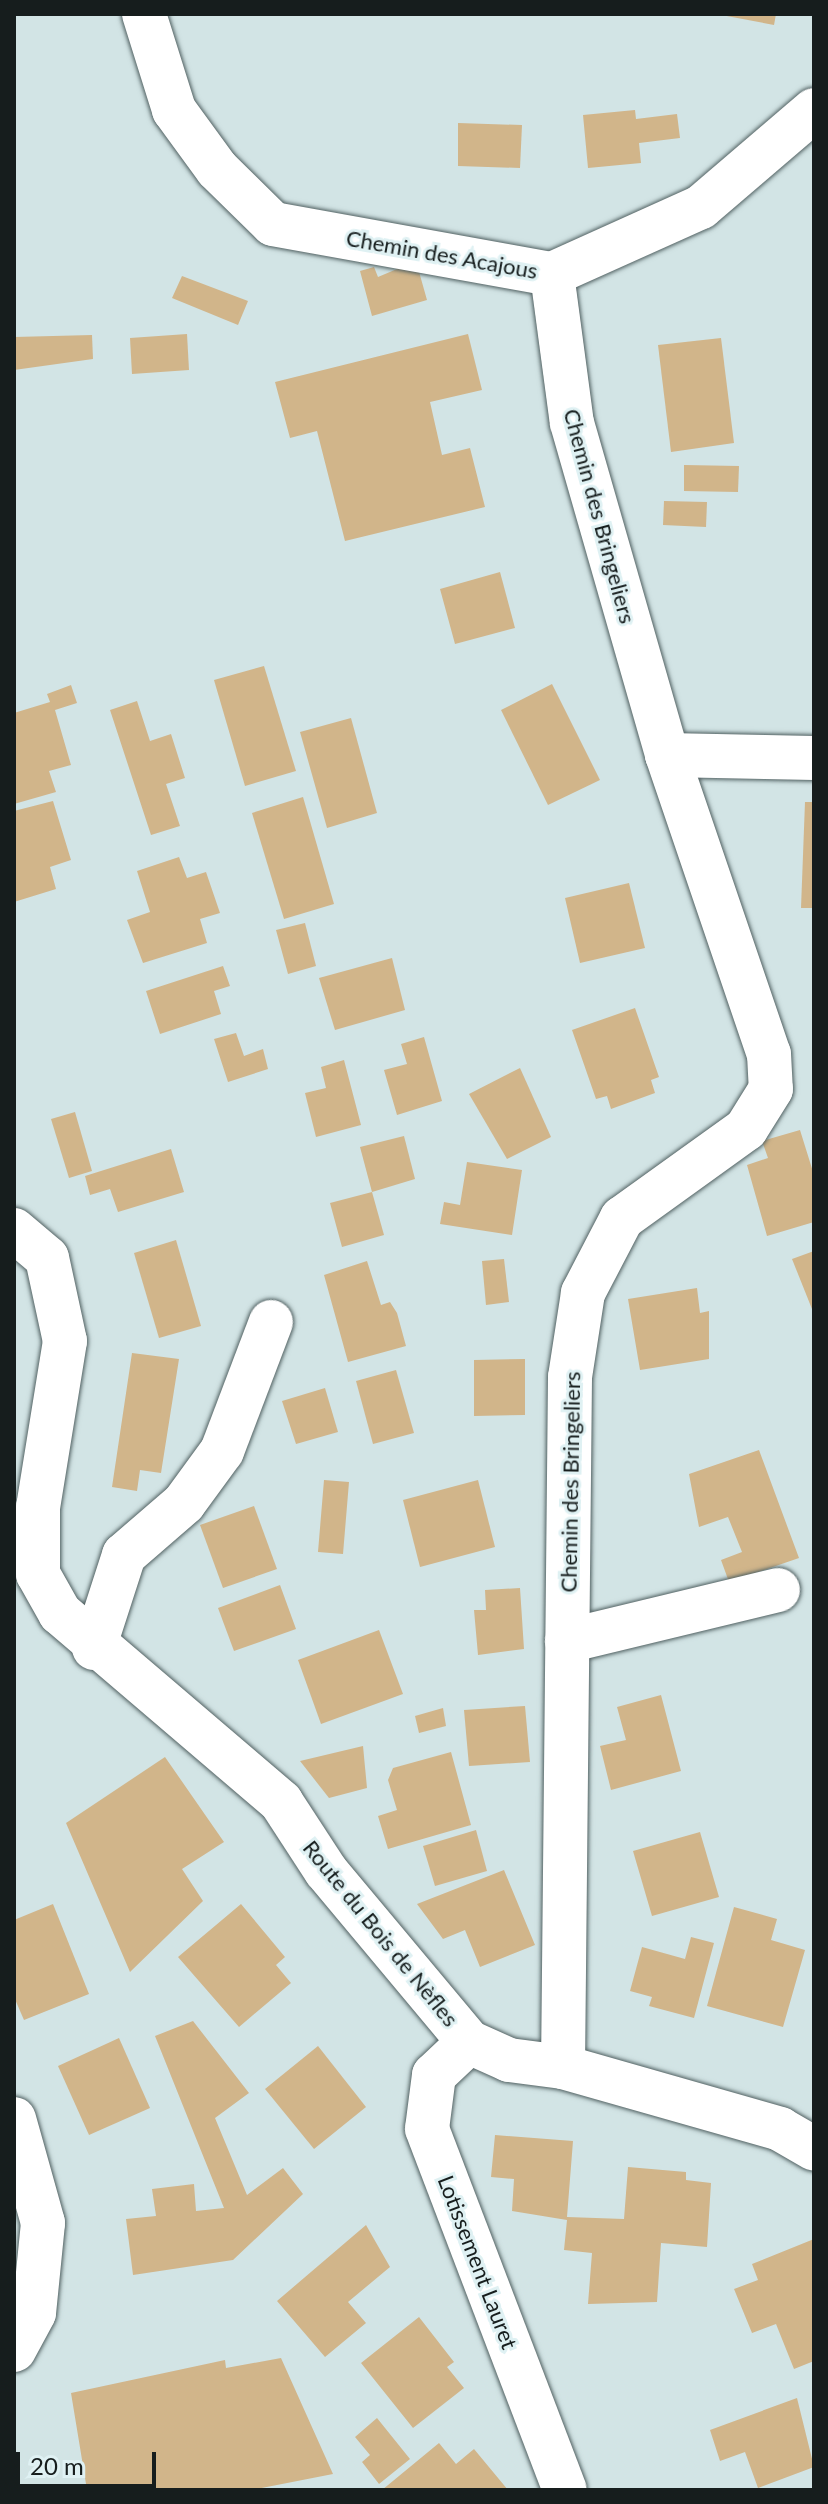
<!DOCTYPE html>
<html>
<head>
<meta charset="utf-8">
<style>
	body { margin:0 }
	#map { position:relative; width:828px; height:2504px; overflow:hidden; background:#d2e4e5; font-family:Lato,sans-serif }
	div>[style] { position:absolute }
	[style*='--x'] { left:calc(var(--x)*1px); top:calc(var(--y)*1px); width:calc(var(--w)*1px); rotate:calc(var(--a)*1deg) }
	.building>* { inset:0; background:#d1b58a }
	.roads { filter:drop-shadow(0 0 2px #516162) drop-shadow(0 0 2px #516162) }
	.minor>* { height:44px; margin:-22px; padding:0 22px; transform-origin:22px; border-radius:22px; background:#fff }
	span { translate:-50% -50%; white-space:nowrap; text-align:center; line-height:1.15; -webkit-text-stroke:6px #dff1f3; paint-order:stroke }
	.street-label { font-size:22px; color:#161d1d }
	.frame { position:absolute; inset:0; border:16px solid #161d1d; pointer-events:none }
	.scale { position:absolute; left:16px; top:2452px; width:140px; height:36px; box-sizing:border-box; border:4px solid #161d1d; border-top:0; padding-left:10px; font-size:24px; line-height:28px; white-space:nowrap; color:#161d1d; -webkit-text-stroke:6px #dff1f3; paint-order:stroke }
</style>
</head>
<body>
<div id="map">
	<div class="building">
		<div style="clip-path:polygon(716px 14px,776px 14px,774px 25px)"></div>
		<div style="clip-path:polygon(635px 110px,636px 119px,677px 114px,680px 138px,639px 143px,641px 163px,588px 168px,583px 115px)"></div>
		<div style="clip-path:polygon(458px 123px,522px 125px,520px 168px,458px 166px)"></div>
		<div style="clip-path:polygon(416px 261px,427px 300px,372px 316px,360px 271px,374px 267px,378px 277px)"></div>
		<div style="clip-path:polygon(182px 276px,248px 301px,238px 325px,172px 298px)"></div>
		<div style="clip-path:polygon(187px 334px,189px 370px,132px 374px,130px 338px)"></div>
		<div style="clip-path:polygon(468px 334px,482px 390px,430px 402px,442px 455px,470px 448px,485px 507px,345px 541px,317px 431px,290px 438px,275px 382px)"></div>
		<div style="clip-path:polygon(92px 335px,93px 359px,14px 370px,14px 337px)"></div>
		<div style="clip-path:polygon(721px 338px,734px 443px,671px 452px,658px 345px)"></div>
		<div style="clip-path:polygon(684px 465px,739px 466px,738px 492px,684px 491px)"></div>
		<div style="clip-path:polygon(664px 501px,707px 502px,706px 527px,663px 525px)"></div>
		<div style="clip-path:polygon(500px 572px,515px 628px,455px 644px,440px 589px)"></div>
		<div style="clip-path:polygon(264px 666px,296px 771px,245px 786px,214px 680px)"></div>
		<div style="clip-path:polygon(552px 684px,600px 780px,548px 805px,501px 710px)"></div>
		<div style="clip-path:polygon(71px 685px,77px 703px,55px 710px,71px 765px,49px 771px,56px 792px,14px 804px,14px 713px,50px 702px,47px 694px)"></div>
		<div style="clip-path:polygon(137px 701px,150px 741px,171px 734px,185px 778px,166px 784px,180px 826px,151px 835px,110px 710px)"></div>
		<div style="clip-path:polygon(351px 718px,377px 813px,327px 828px,300px 732px)"></div>
		<div style="clip-path:polygon(303px 797px,334px 904px,284px 919px,252px 813px)"></div>
		<div style="clip-path:polygon(53px 801px,71px 860px,50px 867px,56px 889px,14px 902px,14px 811px)"></div>
		<div style="clip-path:polygon(805px 802px,814px 802px,814px 908px,801px 908px)"></div>
		<div style="clip-path:polygon(179px 857px,187px 878px,206px 872px,220px 913px,200px 919px,207px 943px,143px 963px,127px 920px,150px 912px,137px 871px)"></div>
		<div style="clip-path:polygon(629px 883px,645px 948px,580px 963px,565px 898px)"></div>
		<div style="clip-path:polygon(305px 923px,316px 966px,288px 974px,276px 930px)"></div>
		<div style="clip-path:polygon(392px 958px,405px 1010px,335px 1030px,319px 978px)"></div>
		<div style="clip-path:polygon(223px 966px,230px 986px,214px 991px,221px 1014px,160px 1034px,146px 991px)"></div>
		<div style="clip-path:polygon(635px 1008px,659px 1077px,651px 1080px,655px 1093px,611px 1109px,607px 1096px,596px 1099px,572px 1030px)"></div>
		<div style="clip-path:polygon(236px 1033px,244px 1056px,263px 1049px,268px 1069px,228px 1082px,214px 1039px)"></div>
		<div style="clip-path:polygon(424px 1037px,442px 1101px,397px 1115px,384px 1070px,407px 1064px,401px 1044px)"></div>
		<div style="clip-path:polygon(344px 1060px,361px 1125px,316px 1137px,305px 1093px,326px 1088px,321px 1067px)"></div>
		<div style="clip-path:polygon(520px 1068px,551px 1137px,507px 1159px,469px 1094px)"></div>
		<div style="clip-path:polygon(75px 1112px,92px 1171px,69px 1178px,51px 1119px)"></div>
		<div style="clip-path:polygon(800px 1130px,814px 1175px,814px 1222px,767px 1236px,747px 1165px,768px 1158px,762px 1141px)"></div>
		<div style="clip-path:polygon(404px 1136px,415px 1179px,372px 1192px,360px 1147px)"></div>
		<div style="clip-path:polygon(171px 1149px,184px 1192px,118px 1212px,110px 1189px,90px 1195px,85px 1176px)"></div>
		<div style="clip-path:polygon(467px 1162px,522px 1170px,512px 1235px,440px 1224px,444px 1202px,460px 1205px)"></div>
		<div style="clip-path:polygon(372px 1192px,384px 1235px,342px 1247px,330px 1203px)"></div>
		<div style="clip-path:polygon(176px 1240px,201px 1326px,159px 1338px,134px 1253px)"></div>
		<div style="clip-path:polygon(814px 1251px,814px 1314px,792px 1259px)"></div>
		<div style="clip-path:polygon(504px 1259px,509px 1302px,486px 1305px,482px 1261px)"></div>
		<div style="clip-path:polygon(367px 1261px,381px 1305px,390px 1302px,397px 1313px,406px 1346px,348px 1362px,324px 1275px)"></div>
		<div style="clip-path:polygon(697px 1288px,700px 1313px,709px 1311px,709px 1359px,640px 1370px,628px 1299px)"></div>
		<div style="clip-path:polygon(132px 1353px,179px 1359px,161px 1473px,140px 1470px,137px 1491px,112px 1487px)"></div>
		<div style="clip-path:polygon(525px 1359px,525px 1415px,474px 1416px,474px 1360px)"></div>
		<div style="clip-path:polygon(396px 1370px,414px 1433px,373px 1444px,356px 1381px)"></div>
		<div style="clip-path:polygon(325px 1388px,338px 1432px,296px 1444px,282px 1401px)"></div>
		<div style="clip-path:polygon(759px 1450px,799px 1558px,729px 1582px,721px 1560px,742px 1552px,728px 1517px,699px 1527px,689px 1474px)"></div>
		<div style="clip-path:polygon(324px 1480px,349px 1482px,343px 1554px,318px 1552px)"></div>
		<div style="clip-path:polygon(478px 1480px,495px 1547px,420px 1567px,403px 1500px)"></div>
		<div style="clip-path:polygon(254px 1506px,277px 1569px,223px 1588px,200px 1525px)"></div>
		<div style="clip-path:polygon(280px 1585px,296px 1629px,234px 1651px,218px 1608px)"></div>
		<div style="clip-path:polygon(520px 1588px,524px 1649px,478px 1655px,474px 1610px,486px 1610px,485px 1590px)"></div>
		<div style="clip-path:polygon(379px 1630px,403px 1694px,321px 1724px,298px 1660px)"></div>
		<div style="clip-path:polygon(661px 1695px,681px 1771px,611px 1790px,600px 1746px,626px 1740px,617px 1707px)"></div>
		<div style="clip-path:polygon(525px 1706px,530px 1762px,469px 1766px,464px 1710px)"></div>
		<div style="clip-path:polygon(443px 1708px,446px 1726px,419px 1733px,415px 1716px)"></div>
		<div style="clip-path:polygon(363px 1746px,367px 1788px,329px 1798px,300px 1761px)"></div>
		<div style="clip-path:polygon(451px 1752px,471px 1825px,388px 1849px,378px 1816px,397px 1810px,388px 1780px,393px 1768px)"></div>
		<div style="clip-path:polygon(165px 1757px,224px 1842px,182px 1869px,203px 1901px,130px 1972px,66px 1823px)"></div>
		<div style="clip-path:polygon(476px 1830px,487px 1871px,435px 1886px,423px 1846px)"></div>
		<div style="clip-path:polygon(700px 1832px,719px 1897px,652px 1916px,633px 1851px)"></div>
		<div style="clip-path:polygon(504px 1870px,535px 1945px,480px 1967px,465px 1930px,443px 1939px,417px 1904px)"></div>
		<div style="clip-path:polygon(53px 1904px,89px 1994px,24px 2020px,14px 1997px,14px 1920px)"></div>
		<div style="clip-path:polygon(241px 1904px,285px 1957px,276px 1965px,291px 1983px,239px 2027px,178px 1957px)"></div>
		<div style="clip-path:polygon(734px 1907px,777px 1919px,771px 1940px,805px 1950px,783px 2027px,707px 2006px)"></div>
		<div style="clip-path:polygon(691px 1937px,714px 1943px,694px 2018px,649px 2006px,652px 1997px,630px 1991px,642px 1947px,685px 1959px)"></div>
		<div style="clip-path:polygon(193px 2021px,249px 2093px,215px 2118px,247px 2195px,283px 2168px,303px 2194px,233px 2260px,133px 2275px,126px 2219px,156px 2216px,152px 2189px,194px 2184px,196px 2211px,224px 2208px,155px 2036px)"></div>
		<div style="clip-path:polygon(119px 2038px,150px 2108px,89px 2135px,58px 2066px)"></div>
		<div style="clip-path:polygon(318px 2046px,366px 2107px,314px 2149px,265px 2089px)"></div>
		<div style="clip-path:polygon(495px 2135px,573px 2141px,567px 2217px,624px 2219px,628px 2167px,686px 2172px,686px 2180px,711px 2183px,707px 2247px,661px 2243px,657px 2302px,588px 2304px,592px 2253px,564px 2250px,567px 2220px,512px 2211px,514px 2179px,491px 2177px)"></div>
		<div style="clip-path:polygon(366px 2225px,390px 2267px,348px 2302px,366px 2323px,325px 2357px,277px 2301px)"></div>
		<div style="clip-path:polygon(814px 2239px,814px 2361px,794px 2369px,776px 2324px,752px 2333px,734px 2289px,758px 2280px,752px 2264px)"></div>
		<div style="clip-path:polygon(419px 2317px,454px 2362px,447px 2367px,464px 2388px,413px 2428px,361px 2363px)"></div>
		<div style="clip-path:polygon(281px 2358px,333px 2474px,251px 2490px,87px 2490px,71px 2393px,225px 2360px,226px 2368px)"></div>
		<div style="clip-path:polygon(797px 2398px,814px 2467px,758px 2488px,745px 2452px,720px 2461px,710px 2430px)"></div>
		<div style="clip-path:polygon(377px 2418px,410px 2459px,379px 2484px,362px 2462px,370px 2455px,355px 2437px)"></div>
		<div style="clip-path:polygon(439px 2443px,456px 2464px,474px 2449px,508px 2490px,382px 2490px)"></div>
	</div>
	<div class="roads">
		<div class="minor">
			<div style="--x:144;--y:14;--w:101;--a:72.6"></div>
			<div style="--x:174;--y:110;--w:73;--a:53.9"></div>
			<div style="--x:217;--y:169;--w:78;--a:44.5"></div>
			<div style="--x:273;--y:224;--w:283;--a:10.2"></div>
			<div style="--x:552;--y:274;--w:163;--a:-24.2"></div>
			<div style="--x:701;--y:207;--w:149;--a:-40.6"></div>
			<div style="--x:552;--y:274;--w:150;--a:82.4"></div>
			<div style="--x:572;--y:423;--w:345;--a:74"></div>
			<div style="--x:667;--y:755;--w:316;--a:71.2"></div>
			<div style="--x:769;--y:1054;--w:35;--a:87"></div>
			<div style="--x:771;--y:1089;--w:47;--a:122"></div>
			<div style="--x:746;--y:1129;--w:153;--a:144.3"></div>
			<div style="--x:622;--y:1218;--w:85;--a:117.5"></div>
			<div style="--x:583;--y:1293;--w:85;--a:98.8"></div>
			<div style="--x:570;--y:1377;--w:690;--a:90.58"></div>
			<div style="--x:667;--y:755;--w:147;--a:1.2"></div>
			<div style="--x:14;--y:1230;--w:43;--a:40.3"></div>
			<div style="--x:47;--y:1258;--w:85;--a:77.8"></div>
			<div style="--x:65;--y:1341;--w:168;--a:99.2"></div>
			<div style="--x:38;--y:1507;--w:67;--a:90"></div>
			<div style="--x:38;--y:1574;--w:45;--a:60.6"></div>
			<div style="--x:60;--y:1613;--w:291;--a:40.5"></div>
			<div style="--x:281;--y:1802;--w:82;--a:56.9"></div>
			<div style="--x:326;--y:1871;--w:223;--a:50.1"></div>
			<div style="--x:469;--y:2042;--w:44;--a:24.2"></div>
			<div style="--x:509;--y:2060;--w:54;--a:7.4"></div>
			<div style="--x:563;--y:2067;--w:226;--a:15.9"></div>
			<div style="--x:780;--y:2129;--w:39;--a:30"></div>
			<div style="--x:567;--y:1641;--w:217;--a:-13.6"></div>
			<div style="--x:94;--y:1648;--w:98;--a:-72.1"></div>
			<div style="--x:124;--y:1555;--w:79;--a:-40.9"></div>
			<div style="--x:184;--y:1503;--w:64;--a:-53.8"></div>
			<div style="--x:222;--y:1451;--w:138;--a:-69.2"></div>
			<div style="--x:469;--y:2042;--w:48;--a:136.7"></div>
			<div style="--x:434;--y:2075;--w:54;--a:97.4"></div>
			<div style="--x:427;--y:2129;--w:386;--a:69.1"></div>
			<div style="--x:14;--y:2119;--w:108;--a:74.4"></div>
			<div style="--x:43;--y:2223;--w:90;--a:95.7"></div>
			<div style="--x:34;--y:2313;--w:42;--a:118.4"></div>
		</div>
	</div>
	<div class="street-label">
		<span style="left:442px;top:254px;rotate:10deg">Chemin des Acajous</span>
		<span style="left:600px;top:516px;rotate:75deg">Chemin des Bringeliers</span>
		<span style="left:570px;top:1482px;rotate:-89deg">Chemin des Bringeliers</span>
		<span style="left:381px;top:1933px;rotate:51deg">Route du Bois de Nèfles</span>
		<span style="left:478px;top:2262px;rotate:69deg">Lotissement Lauret</span>
	</div>
	<div class="frame"></div>
	<div class="scale">20 m</div>
</div>
</body>
</html>
